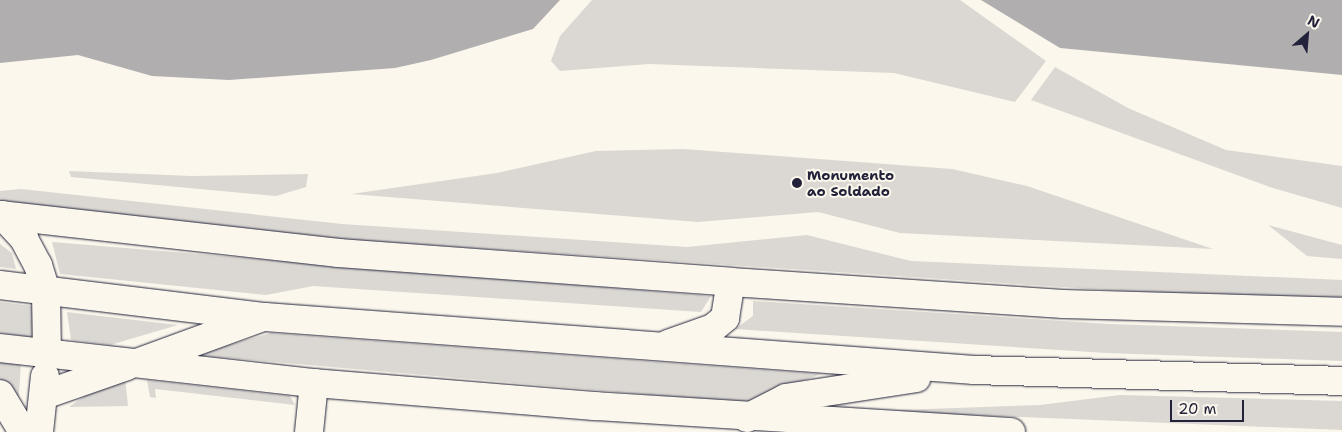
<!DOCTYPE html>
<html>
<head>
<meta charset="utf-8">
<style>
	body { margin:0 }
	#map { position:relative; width:1342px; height:432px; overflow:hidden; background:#fbf7ec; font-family:"Shantell Sans",sans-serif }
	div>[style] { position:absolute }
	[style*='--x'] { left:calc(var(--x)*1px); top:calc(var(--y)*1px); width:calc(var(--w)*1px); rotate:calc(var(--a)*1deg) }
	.green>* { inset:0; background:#dbd8d3 }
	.water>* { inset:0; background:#b1aeb0 }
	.roads { filter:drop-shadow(0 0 1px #22223b) drop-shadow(0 0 1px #22223b) }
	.minor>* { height:28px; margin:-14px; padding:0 14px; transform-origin:14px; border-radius:14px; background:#fbf7ec }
	.major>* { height:28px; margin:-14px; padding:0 14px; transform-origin:14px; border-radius:14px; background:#fbf7ec }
	.highway>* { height:28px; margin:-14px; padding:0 14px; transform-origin:14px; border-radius:14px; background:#fbf7ec }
	.dots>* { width:14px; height:14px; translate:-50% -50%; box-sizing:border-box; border:2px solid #fbf7ec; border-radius:50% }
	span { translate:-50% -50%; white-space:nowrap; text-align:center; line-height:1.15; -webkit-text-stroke:4px #fbf7ec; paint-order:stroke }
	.poi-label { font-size:14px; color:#22223b; font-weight:700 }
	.left { translate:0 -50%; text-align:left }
	.north { position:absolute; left:1282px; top:10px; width:50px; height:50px; -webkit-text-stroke:4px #fbf7ec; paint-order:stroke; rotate:27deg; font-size:14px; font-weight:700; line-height:20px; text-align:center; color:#22223b }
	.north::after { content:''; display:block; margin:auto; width:18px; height:22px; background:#22223b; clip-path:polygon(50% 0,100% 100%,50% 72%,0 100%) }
	.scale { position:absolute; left:1170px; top:400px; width:74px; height:22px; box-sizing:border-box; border:2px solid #22223b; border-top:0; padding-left:6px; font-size:15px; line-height:18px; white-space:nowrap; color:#22223b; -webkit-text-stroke:4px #fbf7ec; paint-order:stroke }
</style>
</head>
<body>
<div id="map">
	<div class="green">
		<div style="clip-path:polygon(592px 0,960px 0,1046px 61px,1015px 102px,894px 73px,649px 64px,560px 71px,551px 61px,560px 36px)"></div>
		<div style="clip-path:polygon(1055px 67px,1128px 108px,1226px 150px,1342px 166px,1342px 208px,1273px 188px,1031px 100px)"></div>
		<div style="clip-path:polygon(683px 149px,952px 169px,1027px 186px,1213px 249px,900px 233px,818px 212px,698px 222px,351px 194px,497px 173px,596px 151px)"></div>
		<div style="clip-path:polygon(69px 171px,191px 176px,308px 174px,306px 187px,276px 196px,71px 177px)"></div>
		<div style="clip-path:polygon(21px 189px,342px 224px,687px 247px,807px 235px,911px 261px,1342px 280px,1342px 298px,1154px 293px,352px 240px,0 202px,0 191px)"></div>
		<div style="clip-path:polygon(1268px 225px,1342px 245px,1342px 259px,1307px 256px)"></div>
		<div style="clip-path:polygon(52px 242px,711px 296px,701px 312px,313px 286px,266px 295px,60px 274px)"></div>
		<div style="clip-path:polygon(0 244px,12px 253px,16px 269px,0 267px)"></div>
		<div style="clip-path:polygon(753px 301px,1109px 324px,1342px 332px,1342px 361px,1106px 353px,735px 329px,753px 316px)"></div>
		<div style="clip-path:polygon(0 302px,33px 306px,39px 338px,0 333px)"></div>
		<div style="clip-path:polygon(67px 312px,75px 313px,178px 325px,110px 345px,71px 340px)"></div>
		<div style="clip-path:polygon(271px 333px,821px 374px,744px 403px,193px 355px)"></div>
		<div style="clip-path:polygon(0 359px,21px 361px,18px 411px,0 381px)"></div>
		<div style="clip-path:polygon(125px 377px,128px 406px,69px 407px,86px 395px)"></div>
		<div style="clip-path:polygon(147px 380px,290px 396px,295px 405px,155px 389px,156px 398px,150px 397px)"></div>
		<div style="clip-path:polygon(1120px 395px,1342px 401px,1342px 430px,871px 411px,1040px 405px)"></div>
	</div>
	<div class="water">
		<div style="clip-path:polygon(0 0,560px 0,533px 29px,431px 60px,395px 68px,229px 80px,152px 76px,78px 55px,0 63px)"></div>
		<div style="clip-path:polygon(981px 0,1342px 0,1342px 75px,1060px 48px)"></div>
	</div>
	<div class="roads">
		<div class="minor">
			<div style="--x:309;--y:432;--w:49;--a:-84.2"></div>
		</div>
		<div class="major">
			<div style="--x:0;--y:348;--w:316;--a:6.4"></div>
			<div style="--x:314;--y:383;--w:282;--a:4.7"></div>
			<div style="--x:595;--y:406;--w:417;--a:3.6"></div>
			<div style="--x:0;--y:394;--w:44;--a:58.8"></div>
			<div style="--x:44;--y:395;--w:88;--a:-19.3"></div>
			<div style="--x:39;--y:432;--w:56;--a:-83.9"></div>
		</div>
		<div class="highway">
			<div style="--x:0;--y:215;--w:341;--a:6.4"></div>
			<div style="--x:339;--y:253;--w:393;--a:4.2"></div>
			<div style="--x:731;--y:282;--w:333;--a:3.8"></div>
			<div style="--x:1063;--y:304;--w:279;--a:1.6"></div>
			<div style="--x:2;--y:215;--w:33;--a:47"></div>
			<div style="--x:24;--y:239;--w:30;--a:62"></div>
			<div style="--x:38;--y:265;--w:27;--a:73"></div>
			<div style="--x:46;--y:291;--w:62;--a:89.1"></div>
			<div style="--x:0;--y:285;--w:267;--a:6.9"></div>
			<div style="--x:265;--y:317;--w:711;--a:4.28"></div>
			<div style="--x:974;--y:370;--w:368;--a:1.7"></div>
			<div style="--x:668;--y:344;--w:48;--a:-19.6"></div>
			<div style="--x:713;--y:328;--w:16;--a:-40"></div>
			<div style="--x:725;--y:318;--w:36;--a:-81"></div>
			<div style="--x:137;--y:363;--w:131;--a:-20.1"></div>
			<div style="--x:747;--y:418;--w:44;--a:-27.1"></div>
			<div style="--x:786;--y:398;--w:132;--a:-8.7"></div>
		</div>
	</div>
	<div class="dots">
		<div style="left:797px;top:183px;background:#22223b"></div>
	</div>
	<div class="poi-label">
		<span class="left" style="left:807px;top:183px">Monumento<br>ao Soldado</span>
	</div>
	<div class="north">N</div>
	<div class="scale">20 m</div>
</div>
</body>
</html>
